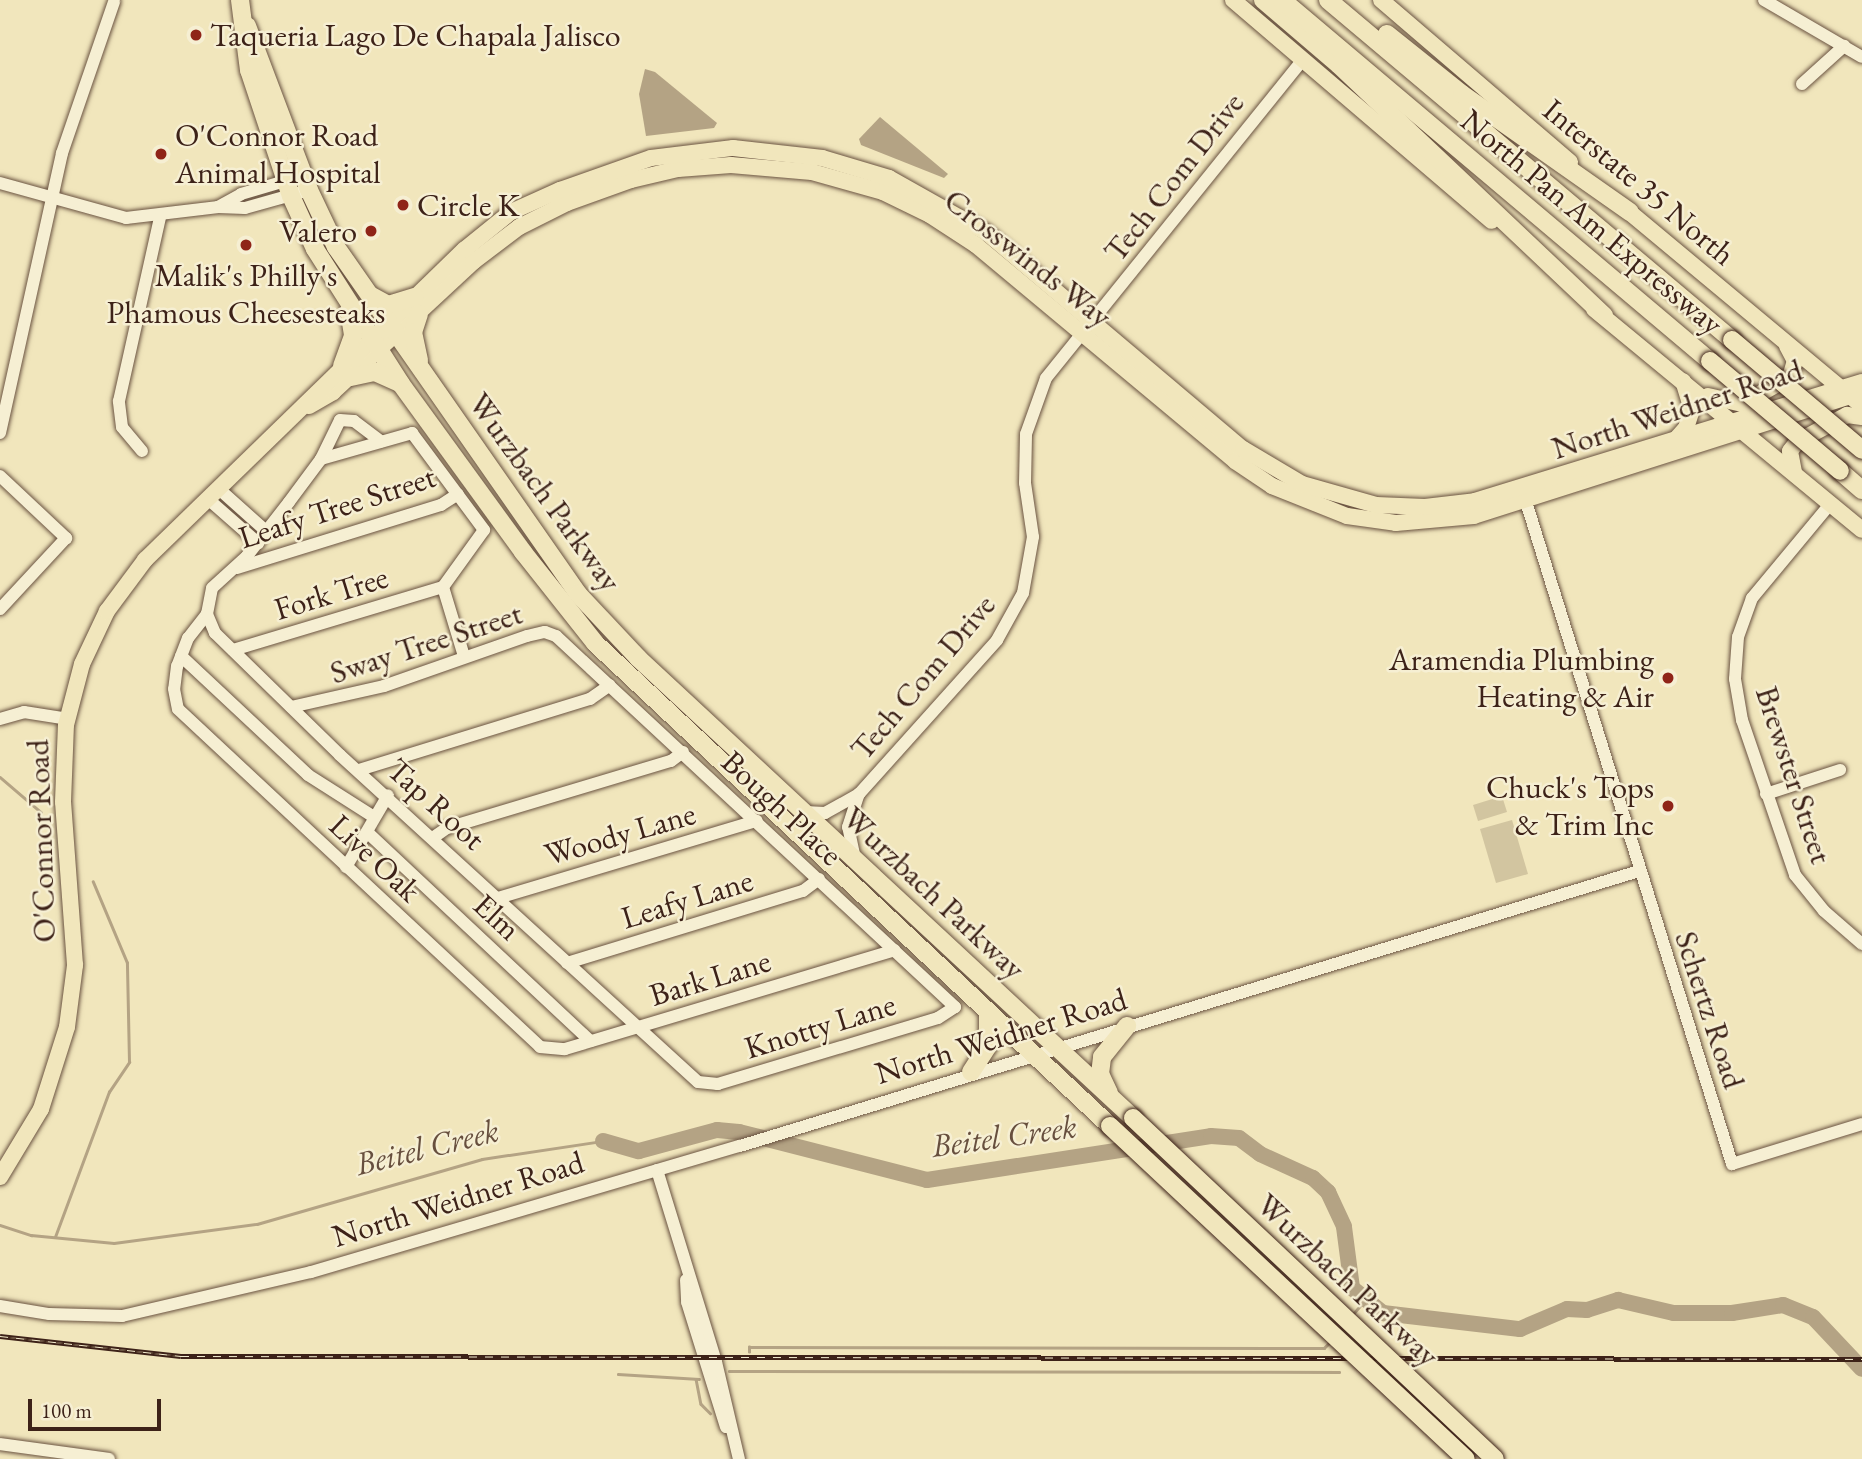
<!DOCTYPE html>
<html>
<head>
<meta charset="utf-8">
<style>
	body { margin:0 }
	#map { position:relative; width:1862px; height:1459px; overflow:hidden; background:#f1e6bc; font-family:"EB Garamond",serif }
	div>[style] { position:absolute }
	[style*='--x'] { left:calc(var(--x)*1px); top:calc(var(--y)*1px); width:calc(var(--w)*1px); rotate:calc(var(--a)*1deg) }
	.green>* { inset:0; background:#d2c5a0 }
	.water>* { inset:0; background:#b4a384 }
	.stream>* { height:2.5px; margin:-1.25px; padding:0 1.25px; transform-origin:1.25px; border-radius:1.25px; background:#b4a384 }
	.river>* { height:16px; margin:-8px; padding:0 8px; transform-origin:8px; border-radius:8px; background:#b4a384 }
	.roads { filter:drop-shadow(0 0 2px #6a5341) drop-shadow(0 0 2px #6a5341) }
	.minor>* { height:12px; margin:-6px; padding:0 6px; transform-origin:6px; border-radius:6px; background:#f6efd3 }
	.major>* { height:16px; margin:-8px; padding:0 8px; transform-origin:8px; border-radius:8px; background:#f1e6bc }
	.highway>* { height:18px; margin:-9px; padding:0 9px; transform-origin:9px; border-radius:9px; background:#f1e6bc }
	.rail>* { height:5px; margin-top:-2.5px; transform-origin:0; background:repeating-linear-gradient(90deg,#f6efd3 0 8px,#3d2218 0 16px); box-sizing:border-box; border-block:2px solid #3d2218 }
	.bridges { filter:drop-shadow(0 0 2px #3d2218) drop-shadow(0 0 2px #3d2218) }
	.highway-bridge>* { height:18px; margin:-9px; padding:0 9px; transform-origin:9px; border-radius:9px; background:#f1e6bc }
	.dots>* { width:19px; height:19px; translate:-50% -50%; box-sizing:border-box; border:4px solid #f6efd3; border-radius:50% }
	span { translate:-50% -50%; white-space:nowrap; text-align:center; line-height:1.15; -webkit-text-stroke:5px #f6efd3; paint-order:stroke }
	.poi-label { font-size:32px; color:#3d2218 }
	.left { translate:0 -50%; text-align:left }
	.right { translate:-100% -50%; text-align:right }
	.street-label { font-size:32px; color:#3d2218 }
	.water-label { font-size:33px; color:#674f3e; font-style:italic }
	.scale { position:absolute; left:28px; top:1399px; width:133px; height:32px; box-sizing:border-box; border:4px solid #3d2218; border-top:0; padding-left:9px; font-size:21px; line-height:24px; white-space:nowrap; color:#3d2218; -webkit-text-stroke:5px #f6efd3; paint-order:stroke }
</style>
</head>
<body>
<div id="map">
	<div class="green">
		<div style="clip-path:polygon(1502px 796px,1507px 812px,1478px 821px,1473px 805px)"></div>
		<div style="clip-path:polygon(1512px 820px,1528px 874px,1496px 883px,1480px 829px)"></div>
	</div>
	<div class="water">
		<div style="clip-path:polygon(645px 69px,655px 72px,717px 123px,714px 128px,646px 136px,639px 94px)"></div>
		<div style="clip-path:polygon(880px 117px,948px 174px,944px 178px,861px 145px,859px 139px)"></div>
	</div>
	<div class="stream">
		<div style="--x:0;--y:777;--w:54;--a:40.5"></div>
		<div style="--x:0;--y:1225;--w:33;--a:18"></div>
		<div style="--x:31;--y:1235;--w:83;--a:5.5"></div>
		<div style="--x:114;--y:1243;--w:144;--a:-7.6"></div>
		<div style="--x:257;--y:1224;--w:234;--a:-16.1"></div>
		<div style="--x:482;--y:1159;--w:122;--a:-8.5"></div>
		<div style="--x:55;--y:1237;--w:155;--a:-69.6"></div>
		<div style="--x:109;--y:1092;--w:36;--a:-56"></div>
		<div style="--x:129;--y:1062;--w:99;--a:-91.2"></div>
		<div style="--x:127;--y:963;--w:88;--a:-112.8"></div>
		<div style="--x:1352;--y:1315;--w:18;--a:-49"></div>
		<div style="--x:749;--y:1352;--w:5;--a:-90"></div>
		<div style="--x:749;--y:1347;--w:575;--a:0.1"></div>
		<div style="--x:1324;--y:1348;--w:8;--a:-45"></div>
		<div style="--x:729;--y:1371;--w:610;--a:0.09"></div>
		<div style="--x:618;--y:1374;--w:81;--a:3.5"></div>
		<div style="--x:696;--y:1379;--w:25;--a:79"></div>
		<div style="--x:701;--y:1404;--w:13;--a:45"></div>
	</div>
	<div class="river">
		<div style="--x:603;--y:1141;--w:37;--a:16"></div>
		<div style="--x:639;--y:1151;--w:81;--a:-15.1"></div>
		<div style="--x:717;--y:1130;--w:22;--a:5"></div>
		<div style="--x:739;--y:1132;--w:194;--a:14.3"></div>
		<div style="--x:927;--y:1180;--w:287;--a:-8.8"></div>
		<div style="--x:1211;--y:1136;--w:28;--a:4"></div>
		<div style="--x:1239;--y:1138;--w:26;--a:37"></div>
		<div style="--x:1260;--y:1154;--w:58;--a:24.4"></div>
		<div style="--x:1313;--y:1178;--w:21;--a:43"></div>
		<div style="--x:1328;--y:1192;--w:38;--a:65"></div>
		<div style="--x:1344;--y:1227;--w:62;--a:82.5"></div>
		<div style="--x:1352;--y:1288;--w:40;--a:39"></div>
		<div style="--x:1383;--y:1313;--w:138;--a:6.7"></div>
		<div style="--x:1520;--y:1329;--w:51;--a:-23.1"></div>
		<div style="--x:1567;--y:1309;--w:20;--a:3"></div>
		<div style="--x:1587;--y:1310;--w:33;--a:-18"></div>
		<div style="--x:1618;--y:1300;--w:57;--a:13.1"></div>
		<div style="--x:1674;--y:1313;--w:58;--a:0"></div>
		<div style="--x:1732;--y:1313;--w:52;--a:-8.9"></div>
		<div style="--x:1783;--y:1305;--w:32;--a:22"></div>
		<div style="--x:1813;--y:1317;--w:71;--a:46.7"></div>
	</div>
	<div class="roads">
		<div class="minor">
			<div style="--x:1764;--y:0;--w:113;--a:30.2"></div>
			<div style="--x:1802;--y:84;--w:57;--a:-42.1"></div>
			<div style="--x:0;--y:183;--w:131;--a:15.5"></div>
			<div style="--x:126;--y:218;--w:93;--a:-6.8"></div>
			<div style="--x:218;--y:207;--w:27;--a:2"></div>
			<div style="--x:245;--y:208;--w:66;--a:-15.7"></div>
			<div style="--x:218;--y:207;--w:26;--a:-29"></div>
			<div style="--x:241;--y:194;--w:53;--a:-16.4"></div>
			<div style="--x:0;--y:433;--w:287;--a:-77.5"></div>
			<div style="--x:62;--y:153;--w:160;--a:-71"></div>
			<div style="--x:142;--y:451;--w:31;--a:-130"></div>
			<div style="--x:122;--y:427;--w:26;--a:-97"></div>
			<div style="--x:119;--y:401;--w:189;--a:-77.4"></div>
			<div style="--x:321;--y:459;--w:95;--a:-15.9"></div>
			<div style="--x:412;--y:433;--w:121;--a:53.4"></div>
			<div style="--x:484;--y:530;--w:70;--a:125.7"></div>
			<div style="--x:0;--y:476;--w:91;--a:43.2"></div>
			<div style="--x:66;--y:538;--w:97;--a:132.9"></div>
			<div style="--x:219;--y:489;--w:63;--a:41.8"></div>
			<div style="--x:1523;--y:492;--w:704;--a:72.72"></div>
			<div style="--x:1732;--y:1164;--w:136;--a:-17.1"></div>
			<div style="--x:208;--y:499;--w:67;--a:41.3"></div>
			<div style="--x:1831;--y:503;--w:124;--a:129.7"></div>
			<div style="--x:1752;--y:598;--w:41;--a:109.7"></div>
			<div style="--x:1738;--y:637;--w:42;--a:94.1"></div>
			<div style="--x:1735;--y:679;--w:42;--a:80.3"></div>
			<div style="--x:1742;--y:720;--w:164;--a:71.1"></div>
			<div style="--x:1795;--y:875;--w:46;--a:51.1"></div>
			<div style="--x:1824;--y:911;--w:50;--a:41"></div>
			<div style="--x:237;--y:568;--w:214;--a:-17.2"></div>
			<div style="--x:441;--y:505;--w:20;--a:-33"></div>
			<div style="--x:443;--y:587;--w:72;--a:73.1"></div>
			<div style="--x:207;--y:614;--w:31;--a:128"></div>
			<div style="--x:188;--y:638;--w:30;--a:111"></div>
			<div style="--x:177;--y:666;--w:23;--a:97"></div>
			<div style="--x:174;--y:689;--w:20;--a:79"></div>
			<div style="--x:178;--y:709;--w:495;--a:43"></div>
			<div style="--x:540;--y:1047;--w:25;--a:5"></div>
			<div style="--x:565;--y:1049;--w:344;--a:-16.7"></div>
			<div style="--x:233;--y:650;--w:219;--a:-16.7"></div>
			<div style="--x:181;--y:656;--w:174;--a:43.1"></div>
			<div style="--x:308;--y:775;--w:78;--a:32.5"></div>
			<div style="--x:291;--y:707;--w:95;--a:-12.7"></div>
			<div style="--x:384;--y:686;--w:151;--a:-19.3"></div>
			<div style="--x:527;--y:636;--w:18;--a:-13"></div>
			<div style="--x:545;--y:632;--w:12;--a:20"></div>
			<div style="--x:556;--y:636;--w:545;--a:42.92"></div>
			<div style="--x:955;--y:1007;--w:20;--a:147"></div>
			<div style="--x:938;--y:1018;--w:230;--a:163.3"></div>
			<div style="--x:718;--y:1084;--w:20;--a:-174"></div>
			<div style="--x:698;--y:1082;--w:485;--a:-137.6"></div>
			<div style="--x:340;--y:755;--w:175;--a:-135.7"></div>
			<div style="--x:215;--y:633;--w:21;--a:-113"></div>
			<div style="--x:207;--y:614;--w:26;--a:-79"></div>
			<div style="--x:212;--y:588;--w:47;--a:-42.4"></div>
			<div style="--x:247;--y:556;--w:68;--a:-52.1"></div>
			<div style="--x:289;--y:502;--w:54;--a:-53.3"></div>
			<div style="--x:321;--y:459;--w:43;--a:-64"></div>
			<div style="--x:340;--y:420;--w:14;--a:4"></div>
			<div style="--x:354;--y:421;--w:34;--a:37"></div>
			<div style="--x:0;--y:719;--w:25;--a:-16"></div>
			<div style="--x:24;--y:712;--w:45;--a:9"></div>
			<div style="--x:359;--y:770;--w:242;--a:-17.1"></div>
			<div style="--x:590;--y:699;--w:24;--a:-35"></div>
			<div style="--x:1766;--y:794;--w:78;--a:-18"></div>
			<div style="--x:805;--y:812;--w:20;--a:3"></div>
			<div style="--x:825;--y:813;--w:39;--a:-29"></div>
			<div style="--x:367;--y:832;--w:306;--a:43.1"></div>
			<div style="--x:434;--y:837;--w:16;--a:-35"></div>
			<div style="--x:447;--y:828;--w:234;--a:-16.7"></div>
			<div style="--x:671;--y:761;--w:15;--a:-37"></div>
			<div style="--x:855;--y:859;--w:33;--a:-102"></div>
			<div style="--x:848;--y:827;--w:35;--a:-72"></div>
			<div style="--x:859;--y:794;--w:207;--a:-48.1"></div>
			<div style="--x:997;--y:640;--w:54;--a:-61"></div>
			<div style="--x:1023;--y:593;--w:57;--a:-79.9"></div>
			<div style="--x:1033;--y:537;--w:55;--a:-98.4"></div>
			<div style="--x:1025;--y:483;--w:49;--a:-88.8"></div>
			<div style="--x:1026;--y:434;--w:59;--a:-70.3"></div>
			<div style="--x:1046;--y:378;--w:410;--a:-51.1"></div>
			<div style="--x:346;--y:867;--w:83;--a:-59.7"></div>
			<div style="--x:498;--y:898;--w:270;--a:-16.6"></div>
			<div style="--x:567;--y:963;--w:247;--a:-17"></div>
			<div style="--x:803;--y:891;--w:20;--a:-37"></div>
			<div style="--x:657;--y:1170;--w:201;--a:72.9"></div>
			<div style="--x:716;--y:1362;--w:100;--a:76.7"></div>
			<div style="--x:686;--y:1280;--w:22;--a:87"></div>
			<div style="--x:687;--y:1302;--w:131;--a:72.7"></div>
			<div style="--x:0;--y:1306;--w:50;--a:9.3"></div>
			<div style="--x:49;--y:1314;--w:73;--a:1.6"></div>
			<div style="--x:122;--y:1316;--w:194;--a:-13.1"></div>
			<div style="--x:311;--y:1272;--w:447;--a:-16.4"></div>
			<div style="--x:740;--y:1146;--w:940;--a:-17.01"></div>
			<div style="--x:0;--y:1444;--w:110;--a:7.8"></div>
		</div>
		<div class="major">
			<div style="--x:1233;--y:0;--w:340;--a:40.5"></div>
			<div style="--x:1381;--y:0;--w:249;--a:40.6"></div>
			<div style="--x:1622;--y:206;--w:312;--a:39.8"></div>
			<div style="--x:1594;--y:309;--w:347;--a:39.5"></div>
			<div style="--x:1708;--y:396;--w:35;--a:13"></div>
			<div style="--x:1742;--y:404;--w:55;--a:-29.4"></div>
			<div style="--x:1790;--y:377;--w:17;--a:-73"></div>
			<div style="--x:1795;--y:361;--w:17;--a:-118"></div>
			<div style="--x:309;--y:406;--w:28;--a:-30"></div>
			<div style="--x:333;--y:392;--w:191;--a:-42.9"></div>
			<div style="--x:473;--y:262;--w:58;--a:-37.3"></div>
			<div style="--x:519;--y:227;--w:54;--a:-26.6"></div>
			<div style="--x:567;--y:203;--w:68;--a:-19.8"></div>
			<div style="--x:631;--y:180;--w:48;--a:-13.2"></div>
			<div style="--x:678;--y:169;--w:53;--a:-4.3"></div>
			<div style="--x:731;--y:165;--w:81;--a:4.9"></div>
			<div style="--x:812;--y:172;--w:74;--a:15.7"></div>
			<div style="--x:883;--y:192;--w:52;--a:26.1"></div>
			<div style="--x:930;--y:215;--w:55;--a:33.1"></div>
			<div style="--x:976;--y:245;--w:337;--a:39.8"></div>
			<div style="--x:1235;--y:461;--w:45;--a:34"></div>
			<div style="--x:1272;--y:486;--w:81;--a:21.8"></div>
			<div style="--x:1347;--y:516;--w:49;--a:8.1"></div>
			<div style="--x:1396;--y:523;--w:78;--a:-5.1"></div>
			<div style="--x:1474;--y:516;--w:407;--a:-17.7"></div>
			<div style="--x:1676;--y:439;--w:15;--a:-48"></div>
			<div style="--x:1686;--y:428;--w:19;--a:-72"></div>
			<div style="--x:1692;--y:410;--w:30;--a:-107"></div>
			<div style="--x:1794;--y:472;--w:21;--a:-101"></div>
			<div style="--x:1790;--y:451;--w:11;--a:-52"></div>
			<div style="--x:1797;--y:442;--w:57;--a:-28.4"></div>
			<div style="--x:1847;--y:415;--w:15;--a:8"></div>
			<div style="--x:0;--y:1177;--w:79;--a:-58.9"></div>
			<div style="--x:41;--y:1109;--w:86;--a:-72.4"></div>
			<div style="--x:67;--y:1027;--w:63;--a:-82.6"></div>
			<div style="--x:75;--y:965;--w:163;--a:-94.2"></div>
			<div style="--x:63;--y:802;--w:77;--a:-87.8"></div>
			<div style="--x:66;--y:725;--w:63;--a:-75.3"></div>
			<div style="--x:82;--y:664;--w:59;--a:-64.7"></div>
			<div style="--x:107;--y:611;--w:64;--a:-53.3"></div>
			<div style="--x:145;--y:560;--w:445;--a:-44.2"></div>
			<div style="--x:464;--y:250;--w:60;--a:-39"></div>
			<div style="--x:511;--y:212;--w:54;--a:-24.2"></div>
			<div style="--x:560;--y:190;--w:96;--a:-19.4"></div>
			<div style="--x:651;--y:158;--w:83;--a:-7"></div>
			<div style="--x:733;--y:148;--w:90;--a:6.4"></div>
			<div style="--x:822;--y:158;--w:70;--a:16.6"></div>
			<div style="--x:889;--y:178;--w:112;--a:29.3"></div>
			<div style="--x:987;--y:233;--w:335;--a:40.2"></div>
			<div style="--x:1243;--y:449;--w:69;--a:30.7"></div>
			<div style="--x:1302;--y:484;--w:77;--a:15.8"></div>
			<div style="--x:1376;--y:505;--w:49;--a:2.3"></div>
			<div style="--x:1425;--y:507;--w:50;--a:-6.8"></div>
			<div style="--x:1475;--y:501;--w:405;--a:-17.1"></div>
		</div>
		<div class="highway">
			<div style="--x:240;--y:0;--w:71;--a:82.7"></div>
			<div style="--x:249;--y:70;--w:133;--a:71.6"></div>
			<div style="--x:291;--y:196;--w:58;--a:65.6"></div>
			<div style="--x:315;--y:249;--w:160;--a:57.5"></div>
			<div style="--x:401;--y:384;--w:208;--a:54"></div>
			<div style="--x:523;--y:552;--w:116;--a:51.6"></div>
			<div style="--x:595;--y:643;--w:706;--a:43.16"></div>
			<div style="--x:1263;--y:0;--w:100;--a:40.5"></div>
			<div style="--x:1339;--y:65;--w:365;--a:43.4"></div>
			<div style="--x:1282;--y:0;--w:560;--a:40.15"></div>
			<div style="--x:1328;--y:0;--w:528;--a:40.08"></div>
			<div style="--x:247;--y:26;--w:175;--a:69.3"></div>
			<div style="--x:309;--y:190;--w:63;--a:64.7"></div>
			<div style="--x:336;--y:247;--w:423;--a:55.1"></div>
			<div style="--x:578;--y:594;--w:88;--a:46.8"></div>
			<div style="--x:638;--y:658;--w:676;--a:42.9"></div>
			<div style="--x:1387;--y:34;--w:96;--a:38.7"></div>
			<div style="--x:1462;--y:94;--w:205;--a:35.1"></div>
			<div style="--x:370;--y:295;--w:21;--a:29"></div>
			<div style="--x:388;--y:305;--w:28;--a:-17"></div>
			<div style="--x:419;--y:314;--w:19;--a:108"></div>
			<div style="--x:413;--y:332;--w:29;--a:78"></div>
			<div style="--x:342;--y:366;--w:33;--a:-70"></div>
			<div style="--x:353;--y:335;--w:25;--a:-99"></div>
			<div style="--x:351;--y:377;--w:25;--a:-12"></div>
			<div style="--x:375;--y:372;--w:27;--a:24"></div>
			<div style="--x:1840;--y:471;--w:29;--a:41"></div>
			<div style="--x:971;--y:1072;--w:31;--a:-57"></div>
			<div style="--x:988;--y:1046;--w:34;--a:-90"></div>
			<div style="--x:1109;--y:1093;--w:21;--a:-115"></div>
			<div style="--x:1100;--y:1074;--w:17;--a:-83"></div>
			<div style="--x:1102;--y:1057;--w:40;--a:-51"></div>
		</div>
	</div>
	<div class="rail">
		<div style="--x:0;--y:1336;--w:182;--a:6.3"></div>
		<div style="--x:181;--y:1356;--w:1681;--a:0.1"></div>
	</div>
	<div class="bridges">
		<div class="highway-bridge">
			<div style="--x:1732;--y:340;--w:170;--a:40.2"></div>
			<div style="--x:1710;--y:361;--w:170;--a:40.2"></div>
			<div style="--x:1133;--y:1118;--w:497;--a:43.3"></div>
			<div style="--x:1110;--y:1126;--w:487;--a:43.1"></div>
		</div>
	</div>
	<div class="dots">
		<div style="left:196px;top:35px;background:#8f2418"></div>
		<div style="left:161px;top:154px;background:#8f2418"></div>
		<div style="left:403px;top:205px;background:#8f2418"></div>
		<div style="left:371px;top:231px;background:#8f2418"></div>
		<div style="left:246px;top:245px;background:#8f2418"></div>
		<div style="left:1668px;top:678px;background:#8f2418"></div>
		<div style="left:1668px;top:806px;background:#8f2418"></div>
	</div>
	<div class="poi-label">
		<span class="left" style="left:210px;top:35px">Taqueria Lago De Chapala Jalisco</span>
		<span class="left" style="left:175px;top:154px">O'Connor Road<br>Animal Hospital</span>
		<span class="left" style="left:417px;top:205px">Circle K</span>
		<span class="right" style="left:357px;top:231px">Valero</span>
		<span style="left:246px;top:294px">Malik's Philly's<br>Phamous Cheesesteaks</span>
		<span class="right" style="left:1654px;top:678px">Aramendia Plumbing<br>Heating &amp; Air</span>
		<span class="right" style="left:1654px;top:806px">Chuck's Tops<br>&amp; Trim Inc</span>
	</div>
	<div class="street-label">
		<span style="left:1174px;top:177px;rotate:-52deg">Tech Com Drive</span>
		<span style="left:1639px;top:182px;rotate:40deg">Interstate 35 North</span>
		<span style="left:1592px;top:222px;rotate:40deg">North Pan Am Expressway</span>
		<span style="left:1028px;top:258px;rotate:38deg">Crosswinds Way</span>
		<span style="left:1677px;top:409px;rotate:-18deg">North Weidner Road</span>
		<span style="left:545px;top:492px;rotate:54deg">Wurzbach Parkway</span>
		<span style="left:337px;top:507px;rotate:-18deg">Leafy Tree Street</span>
		<span style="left:331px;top:593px;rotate:-17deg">Fork Tree</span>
		<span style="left:426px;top:643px;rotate:-18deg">Sway Tree Street</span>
		<span style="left:923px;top:677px;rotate:-50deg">Tech Com Drive</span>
		<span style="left:1794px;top:775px;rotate:72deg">Brewster Street</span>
		<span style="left:436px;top:804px;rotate:42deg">Tap Root</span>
		<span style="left:782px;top:808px;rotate:43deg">Bough Place</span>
		<span style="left:620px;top:834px;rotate:-16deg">Woody Lane</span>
		<span style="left:41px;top:841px;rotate:-92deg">O'Connor Road</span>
		<span style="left:375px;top:858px;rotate:43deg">Live Oak</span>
		<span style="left:934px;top:893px;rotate:43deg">Wurzbach Parkway</span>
		<span style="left:687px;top:899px;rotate:-17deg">Leafy Lane</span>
		<span style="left:497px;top:917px;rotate:43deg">Elm</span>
		<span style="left:710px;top:978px;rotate:-17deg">Bark Lane</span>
		<span style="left:1710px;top:1010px;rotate:72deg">Schertz Road</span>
		<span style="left:820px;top:1026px;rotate:-17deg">Knotty Lane</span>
		<span style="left:1001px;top:1036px;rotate:-17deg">North Weidner Road</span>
		<span style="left:458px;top:1199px;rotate:-17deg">North Weidner Road</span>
		<span style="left:1348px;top:1280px;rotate:43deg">Wurzbach Parkway</span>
	</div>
	<div class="water-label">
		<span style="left:1004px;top:1136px;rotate:-8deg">Beitel Creek</span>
		<span style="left:427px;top:1147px;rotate:-14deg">Beitel Creek</span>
	</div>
	<div class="scale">100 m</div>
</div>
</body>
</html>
